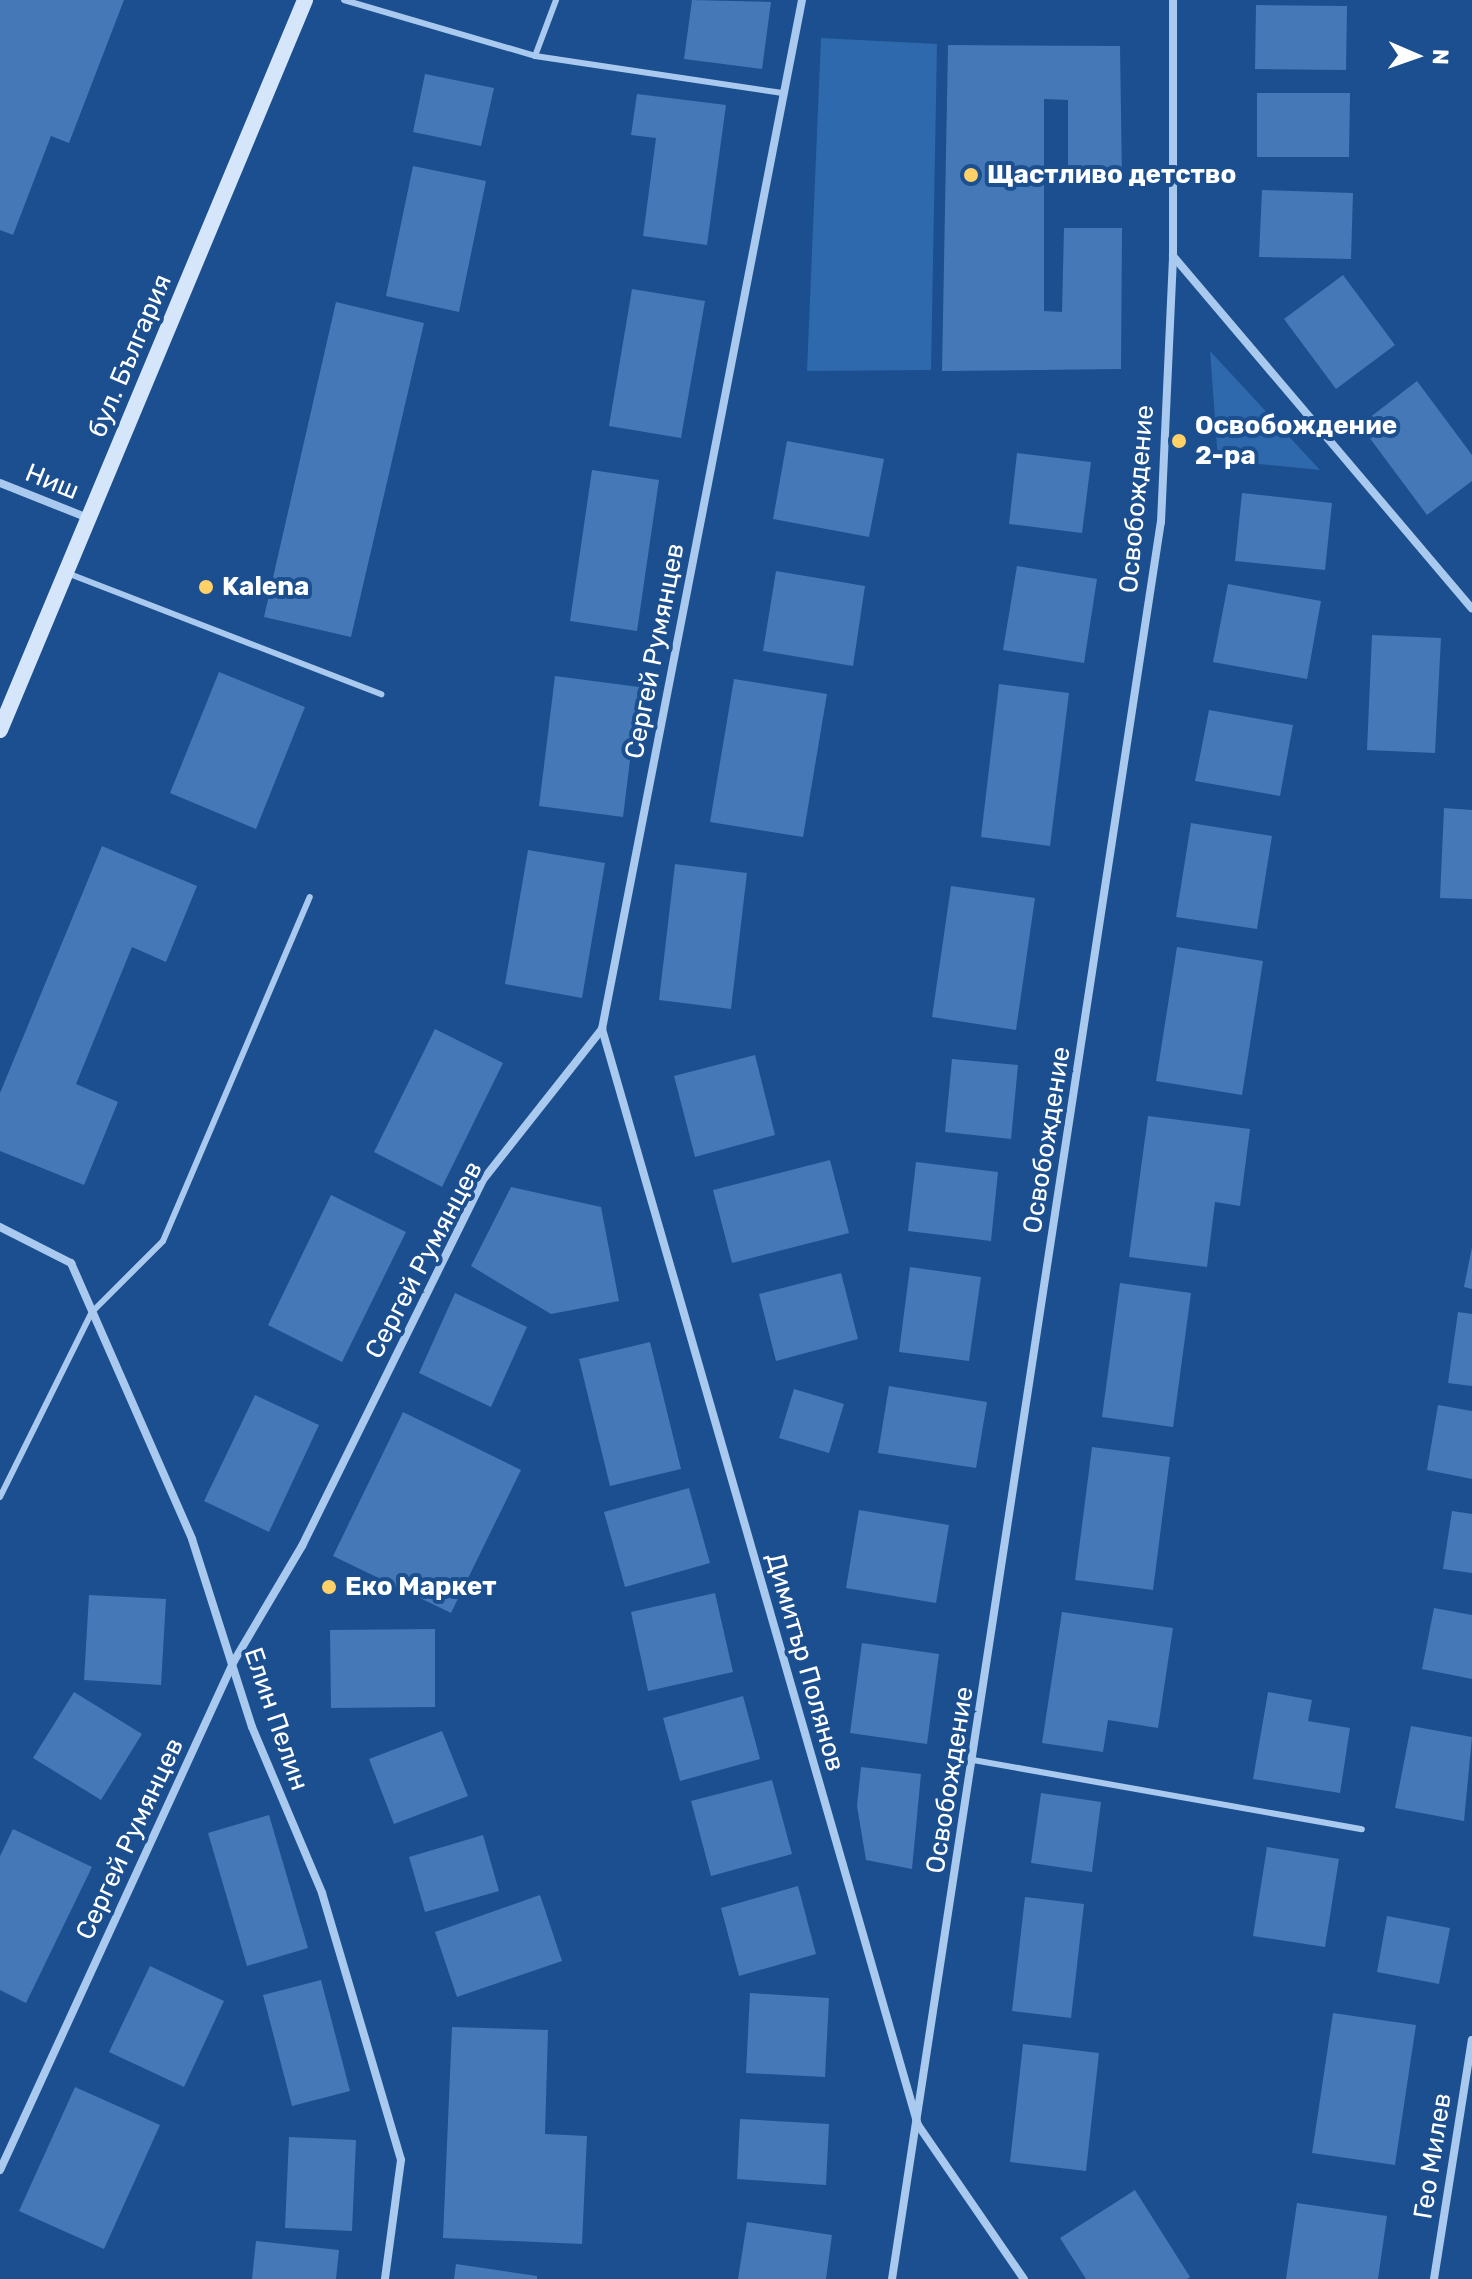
<!DOCTYPE html>
<html>
<head>
<meta charset="utf-8">
<style>
	body { margin:0 }
	#map { position:relative; width:1472px; height:2279px; overflow:hidden; background:#1b4f8f; font-family:Rubik,sans-serif }
	div>[style] { position:absolute }
	[style*='--x'] { left:calc(var(--x)*1px); top:calc(var(--y)*1px); width:calc(var(--w)*1px); rotate:calc(var(--a)*1deg) }
	.green>* { inset:0; background:#2e69ad }
	.building>* { inset:0; background:#4478b7 }
	.lane>* { height:6px; margin:-3px; padding:0 3px; transform-origin:3px; border-radius:3px; background:#a9c9ee }
	.street>* { height:8px; margin:-4px; padding:0 4px; transform-origin:4px; border-radius:4px; background:#a9c9ee }
	.secondary>* { height:16px; margin:-8px; padding:0 8px; transform-origin:8px; border-radius:8px; background:#d6e6fa }
	.dots>* { width:22px; height:22px; translate:-50% -50%; box-sizing:border-box; border:4px solid #1b4f8f; border-radius:50% }
	span { translate:-50% -50%; white-space:nowrap; text-align:center; line-height:1.15; -webkit-text-stroke:8px #1b4f8f; paint-order:stroke }
	.poi-label { font-size:26px; color:#fff; font-weight:700 }
	.left { translate:0 -50%; text-align:left }
	.street-label { font-size:26px; color:#fff }
	.north { position:absolute; left:1376px; top:16px; width:80px; height:80px; -webkit-text-stroke:6px #1b4f8f; paint-order:stroke; rotate:92deg; font-size:22px; font-weight:700; line-height:32px; text-align:center; color:#fff }
	.north::after { content:''; display:block; margin:auto; width:28px; height:36px; background:#fff; clip-path:polygon(50% 0,100% 100%,50% 72%,0 100%) }
</style>
</head>
<body>
<div id="map">
	<div class="green">
		<div style="clip-path:polygon(821px 38px,937px 44px,931px 370px,807px 371px)"></div>
		<div style="clip-path:polygon(1210px 350px,1210px 351px,1320px 470px,1218px 460px)"></div>
	</div>
	<div class="building">
		<div style="clip-path:polygon(0 0,124px 0,69px 143px,51px 136px,13px 235px,0 230px)"></div>
		<div style="clip-path:polygon(692px 0,771px 2px,762px 69px,684px 59px)"></div>
		<div style="clip-path:polygon(1256px 5px,1347px 6px,1346px 70px,1255px 69px)"></div>
		<div style="clip-path:polygon(948px 45px,1120px 46px,1122px 180px,1068px 179px,1068px 100px,1044px 99px,1044px 311px,1062px 312px,1064px 228px,1122px 228px,1121px 369px,942px 371px)"></div>
		<div style="clip-path:polygon(425px 74px,494px 88px,481px 146px,413px 132px)"></div>
		<div style="clip-path:polygon(1257px 93px,1350px 93px,1349px 157px,1257px 157px)"></div>
		<div style="clip-path:polygon(637px 94px,726px 105px,707px 245px,643px 236px,656px 138px,631px 135px)"></div>
		<div style="clip-path:polygon(413px 166px,486px 181px,459px 312px,386px 296px)"></div>
		<div style="clip-path:polygon(1262px 190px,1353px 193px,1351px 259px,1259px 257px)"></div>
		<div style="clip-path:polygon(1343px 275px,1395px 345px,1336px 389px,1284px 319px)"></div>
		<div style="clip-path:polygon(632px 289px,705px 301px,681px 438px,609px 426px)"></div>
		<div style="clip-path:polygon(336px 302px,424px 323px,351px 637px,264px 617px)"></div>
		<div style="clip-path:polygon(1417px 381px,1472px 455px,1472px 481px,1427px 515px,1360px 425px)"></div>
		<div style="clip-path:polygon(787px 441px,884px 459px,869px 537px,773px 519px)"></div>
		<div style="clip-path:polygon(1017px 453px,1091px 462px,1082px 533px,1009px 524px)"></div>
		<div style="clip-path:polygon(592px 470px,659px 480px,637px 631px,570px 621px)"></div>
		<div style="clip-path:polygon(1242px 493px,1332px 503px,1325px 570px,1235px 561px)"></div>
		<div style="clip-path:polygon(1017px 566px,1097px 579px,1084px 663px,1003px 650px)"></div>
		<div style="clip-path:polygon(776px 571px,865px 586px,853px 666px,763px 651px)"></div>
		<div style="clip-path:polygon(1228px 584px,1321px 601px,1307px 679px,1213px 662px)"></div>
		<div style="clip-path:polygon(1372px 635px,1441px 638px,1435px 753px,1367px 750px)"></div>
		<div style="clip-path:polygon(219px 672px,305px 707px,256px 829px,170px 793px)"></div>
		<div style="clip-path:polygon(555px 676px,639px 687px,623px 817px,539px 806px)"></div>
		<div style="clip-path:polygon(734px 679px,827px 694px,803px 837px,710px 822px)"></div>
		<div style="clip-path:polygon(999px 684px,1069px 693px,1050px 846px,981px 837px)"></div>
		<div style="clip-path:polygon(1209px 710px,1293px 725px,1280px 796px,1195px 781px)"></div>
		<div style="clip-path:polygon(1444px 808px,1472px 810px,1472px 899px,1440px 898px)"></div>
		<div style="clip-path:polygon(1191px 823px,1272px 836px,1257px 929px,1176px 917px)"></div>
		<div style="clip-path:polygon(102px 846px,197px 886px,166px 962px,132px 947px,76px 1084px,118px 1102px,84px 1185px,0 1151px,0 1093px)"></div>
		<div style="clip-path:polygon(528px 850px,605px 863px,582px 998px,505px 984px)"></div>
		<div style="clip-path:polygon(675px 864px,747px 873px,731px 1009px,659px 1000px)"></div>
		<div style="clip-path:polygon(951px 886px,1035px 898px,1016px 1030px,932px 1017px)"></div>
		<div style="clip-path:polygon(1177px 947px,1263px 961px,1242px 1095px,1156px 1081px)"></div>
		<div style="clip-path:polygon(435px 1029px,503px 1063px,442px 1187px,374px 1152px)"></div>
		<div style="clip-path:polygon(755px 1055px,775px 1135px,695px 1157px,674px 1076px)"></div>
		<div style="clip-path:polygon(952px 1059px,1018px 1065px,1011px 1139px,945px 1132px)"></div>
		<div style="clip-path:polygon(1148px 1116px,1250px 1129px,1240px 1206px,1215px 1202px,1207px 1267px,1129px 1257px)"></div>
		<div style="clip-path:polygon(830px 1160px,849px 1233px,732px 1263px,713px 1190px)"></div>
		<div style="clip-path:polygon(916px 1162px,998px 1172px,991px 1241px,908px 1231px)"></div>
		<div style="clip-path:polygon(511px 1187px,601px 1207px,619px 1301px,551px 1314px,471px 1266px)"></div>
		<div style="clip-path:polygon(331px 1195px,406px 1232px,342px 1362px,268px 1325px)"></div>
		<div style="clip-path:polygon(1472px 1247px,1472px 1289px,1464px 1287px)"></div>
		<div style="clip-path:polygon(910px 1267px,981px 1277px,969px 1361px,899px 1352px)"></div>
		<div style="clip-path:polygon(841px 1273px,858px 1339px,776px 1361px,759px 1294px)"></div>
		<div style="clip-path:polygon(1120px 1283px,1191px 1293px,1173px 1427px,1102px 1417px)"></div>
		<div style="clip-path:polygon(455px 1293px,527px 1327px,491px 1407px,419px 1373px)"></div>
		<div style="clip-path:polygon(1458px 1312px,1472px 1314px,1472px 1386px,1448px 1383px)"></div>
		<div style="clip-path:polygon(650px 1342px,681px 1469px,610px 1486px,579px 1359px)"></div>
		<div style="clip-path:polygon(889px 1386px,987px 1402px,976px 1468px,878px 1453px)"></div>
		<div style="clip-path:polygon(794px 1389px,844px 1404px,829px 1453px,779px 1438px)"></div>
		<div style="clip-path:polygon(255px 1395px,319px 1425px,269px 1532px,204px 1501px)"></div>
		<div style="clip-path:polygon(1438px 1405px,1472px 1411px,1472px 1479px,1427px 1470px)"></div>
		<div style="clip-path:polygon(403px 1412px,521px 1470px,451px 1613px,333px 1556px)"></div>
		<div style="clip-path:polygon(1092px 1447px,1170px 1457px,1153px 1590px,1075px 1580px)"></div>
		<div style="clip-path:polygon(689px 1488px,710px 1563px,625px 1587px,604px 1512px)"></div>
		<div style="clip-path:polygon(859px 1510px,949px 1525px,936px 1603px,846px 1588px)"></div>
		<div style="clip-path:polygon(1452px 1511px,1472px 1514px,1472px 1573px,1443px 1569px)"></div>
		<div style="clip-path:polygon(715px 1593px,733px 1672px,648px 1691px,631px 1612px)"></div>
		<div style="clip-path:polygon(89px 1595px,166px 1599px,161px 1685px,84px 1680px)"></div>
		<div style="clip-path:polygon(1434px 1608px,1472px 1615px,1472px 1679px,1422px 1669px)"></div>
		<div style="clip-path:polygon(1062px 1612px,1173px 1628px,1158px 1728px,1108px 1720px,1103px 1752px,1042px 1743px)"></div>
		<div style="clip-path:polygon(435px 1629px,435px 1707px,331px 1708px,330px 1630px)"></div>
		<div style="clip-path:polygon(862px 1643px,939px 1654px,927px 1744px,850px 1733px)"></div>
		<div style="clip-path:polygon(74px 1692px,142px 1734px,101px 1800px,33px 1758px)"></div>
		<div style="clip-path:polygon(1268px 1692px,1312px 1700px,1308px 1721px,1350px 1728px,1340px 1793px,1253px 1779px)"></div>
		<div style="clip-path:polygon(743px 1696px,760px 1759px,680px 1781px,663px 1718px)"></div>
		<div style="clip-path:polygon(1411px 1726px,1472px 1737px,1464px 1821px,1395px 1808px)"></div>
		<div style="clip-path:polygon(442px 1731px,468px 1796px,394px 1824px,369px 1759px)"></div>
		<div style="clip-path:polygon(861px 1767px,921px 1774px,912px 1869px,866px 1860px,857px 1806px)"></div>
		<div style="clip-path:polygon(772px 1780px,792px 1854px,711px 1876px,691px 1801px)"></div>
		<div style="clip-path:polygon(1041px 1793px,1101px 1802px,1092px 1872px,1031px 1863px)"></div>
		<div style="clip-path:polygon(269px 1815px,308px 1948px,247px 1966px,208px 1833px)"></div>
		<div style="clip-path:polygon(13px 1829px,92px 1867px,26px 2003px,0 1990px,0 1856px)"></div>
		<div style="clip-path:polygon(483px 1835px,499px 1891px,425px 1912px,409px 1857px)"></div>
		<div style="clip-path:polygon(1267px 1847px,1339px 1859px,1325px 1947px,1253px 1936px)"></div>
		<div style="clip-path:polygon(798px 1886px,816px 1954px,739px 1976px,721px 1908px)"></div>
		<div style="clip-path:polygon(540px 1895px,562px 1961px,457px 1997px,435px 1932px)"></div>
		<div style="clip-path:polygon(1025px 1897px,1084px 1904px,1071px 2018px,1012px 2011px)"></div>
		<div style="clip-path:polygon(1387px 1916px,1450px 1928px,1439px 1984px,1377px 1972px)"></div>
		<div style="clip-path:polygon(150px 1966px,224px 2001px,184px 2087px,109px 2052px)"></div>
		<div style="clip-path:polygon(321px 1980px,350px 2091px,292px 2106px,263px 1995px)"></div>
		<div style="clip-path:polygon(750px 1993px,829px 1998px,825px 2077px,746px 2073px)"></div>
		<div style="clip-path:polygon(1333px 2013px,1416px 2025px,1395px 2165px,1312px 2153px)"></div>
		<div style="clip-path:polygon(452px 2027px,548px 2030px,545px 2134px,587px 2136px,582px 2244px,443px 2238px)"></div>
		<div style="clip-path:polygon(1023px 2044px,1099px 2053px,1086px 2171px,1010px 2162px)"></div>
		<div style="clip-path:polygon(75px 2087px,160px 2125px,104px 2249px,19px 2211px)"></div>
		<div style="clip-path:polygon(740px 2119px,829px 2124px,826px 2185px,737px 2179px)"></div>
		<div style="clip-path:polygon(289px 2137px,356px 2140px,352px 2231px,285px 2228px)"></div>
		<div style="clip-path:polygon(1135px 2190px,1190px 2277px,1187px 2279px,1086px 2279px,1060px 2238px)"></div>
		<div style="clip-path:polygon(1297px 2203px,1387px 2216px,1378px 2279px,1286px 2279px)"></div>
		<div style="clip-path:polygon(747px 2222px,832px 2235px,826px 2279px,738px 2279px)"></div>
		<div style="clip-path:polygon(256px 2241px,339px 2250px,336px 2279px,252px 2279px)"></div>
		<div style="clip-path:polygon(456px 2264px,537px 2276px,537px 2279px,454px 2279px)"></div>
	</div>
	<div class="lane">
		<div style="--x:344;--y:0;--w:199;--a:16.3"></div>
		<div style="--x:535;--y:56;--w:252;--a:8.5"></div>
		<div style="--x:535;--y:56;--w:60;--a:-69.4"></div>
		<div style="--x:67;--y:573;--w:337;--a:21.1"></div>
		<div style="--x:0;--y:1497;--w:207;--a:-63.6"></div>
		<div style="--x:92;--y:1312;--w:100;--a:-45"></div>
		<div style="--x:163;--y:1241;--w:374;--a:-66.9"></div>
		<div style="--x:973;--y:1760;--w:395;--a:10.1"></div>
	</div>
	<div class="street">
		<div style="--x:1173;--y:256;--w:462;--a:49.7"></div>
		<div style="--x:0;--y:483;--w:95;--a:21.7"></div>
		<div style="--x:602;--y:1029;--w:1141;--a:73.92"></div>
		<div style="--x:918;--y:2125;--w:187;--a:55.5"></div>
		<div style="--x:0;--y:1227;--w:80;--a:26.9"></div>
		<div style="--x:71;--y:1263;--w:301;--a:66.3"></div>
		<div style="--x:192;--y:1539;--w:197;--a:72.3"></div>
		<div style="--x:252;--y:1727;--w:180;--a:67.1"></div>
		<div style="--x:322;--y:1893;--w:278;--a:73.5"></div>
		<div style="--x:401;--y:2160;--w:120;--a:97.7"></div>
		<div style="--x:0;--y:2170;--w:560;--a:-65.31"></div>
		<div style="--x:234;--y:1661;--w:134;--a:-59.4"></div>
		<div style="--x:302;--y:1546;--w:407;--a:-63.7"></div>
		<div style="--x:482;--y:1181;--w:194;--a:-51.7"></div>
		<div style="--x:602;--y:1029;--w:1048;--a:-79"></div>
		<div style="--x:892;--y:2279;--w:1777;--a:-81.3"></div>
		<div style="--x:1161;--y:522;--w:266;--a:-87.4"></div>
		<div style="--x:1173;--y:256;--w:256;--a:-90"></div>
		<div style="--x:1434;--y:2279;--w:242;--a:-81"></div>
	</div>
	<div class="secondary">
		<div style="--x:0;--y:730;--w:791;--a:-67.32"></div>
	</div>
	<div class="dots">
		<div style="left:971px;top:175px;background:#ffd166"></div>
		<div style="left:1179px;top:441px;background:#ffd166"></div>
		<div style="left:206px;top:587px;background:#ffd166"></div>
		<div style="left:329px;top:1587px;background:#ffd166"></div>
	</div>
	<div class="poi-label">
		<span class="left" style="left:987px;top:175px">Щастливо детство</span>
		<span class="left" style="left:1195px;top:441px">Освобождение<br>2-ра</span>
		<span class="left" style="left:222px;top:587px">Kalena</span>
		<span class="left" style="left:345px;top:1587px">Еко Маркет</span>
	</div>
	<div class="street-label">
		<span style="left:130px;top:356px;rotate:-67deg">бул. България</span>
		<span style="left:52px;top:482px;rotate:22deg">Ниш</span>
		<span style="left:1137px;top:499px;rotate:-85deg">Освобождение</span>
		<span style="left:655px;top:651px;rotate:-79deg">Сергей Румянцев</span>
		<span style="left:1047px;top:1140px;rotate:-81deg">Освобождение</span>
		<span style="left:424px;top:1260px;rotate:-62deg">Сергей Румянцев</span>
		<span style="left:805px;top:1662px;rotate:74deg">Димитър Полянов</span>
		<span style="left:276px;top:1719px;rotate:71deg">Елин Пелин</span>
		<span style="left:950px;top:1780px;rotate:-81deg">Освобождение</span>
		<span style="left:130px;top:1839px;rotate:-65deg">Сергей Румянцев</span>
		<span style="left:1433px;top:2156px;rotate:-81deg">Гео Милев</span>
	</div>
	<div class="north">N</div>
</div>
</body>
</html>
